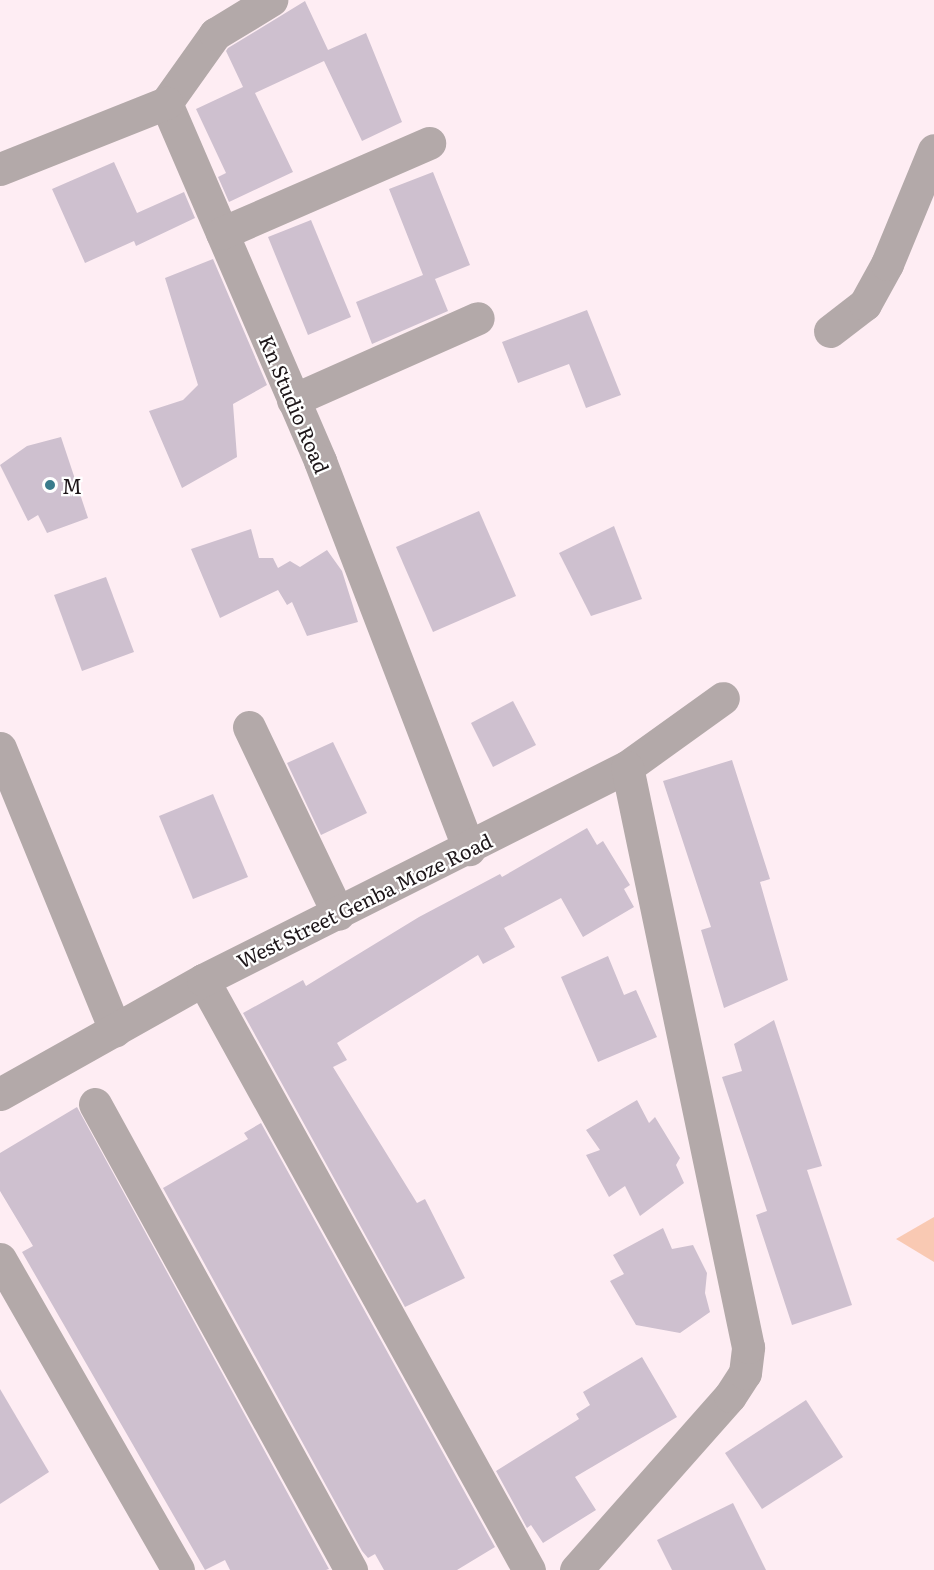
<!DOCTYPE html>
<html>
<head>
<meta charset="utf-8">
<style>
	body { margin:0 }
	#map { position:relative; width:934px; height:1570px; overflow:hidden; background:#feedf3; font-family:Literata,serif }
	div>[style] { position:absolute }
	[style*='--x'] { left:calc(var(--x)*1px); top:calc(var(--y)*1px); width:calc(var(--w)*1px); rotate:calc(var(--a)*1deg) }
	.green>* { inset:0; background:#f9c9b3 }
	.building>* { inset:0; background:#cec0cf }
	.minor>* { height:33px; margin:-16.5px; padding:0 16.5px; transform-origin:16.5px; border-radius:16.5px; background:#b3a9a9 }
	.dots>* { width:16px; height:16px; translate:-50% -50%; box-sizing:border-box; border:3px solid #fff; border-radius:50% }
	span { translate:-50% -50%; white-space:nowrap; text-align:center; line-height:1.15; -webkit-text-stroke:4.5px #fff; paint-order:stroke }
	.street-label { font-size:20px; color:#1d1619 }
	.poi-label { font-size:20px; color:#1d1619 }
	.left { translate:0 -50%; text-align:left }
</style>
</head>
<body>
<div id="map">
	<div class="green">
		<div style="clip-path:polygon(934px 1217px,934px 1262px,896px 1239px)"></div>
	</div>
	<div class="building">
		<div style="clip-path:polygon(305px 1px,328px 50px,366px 33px,402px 122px,362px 141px,324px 61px,255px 93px,293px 172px,229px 202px,218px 177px,226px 173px,196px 109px,243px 87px,226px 51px,228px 48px)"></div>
		<div style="clip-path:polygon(114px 162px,137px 213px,184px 192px,195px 218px,136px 246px,134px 241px,85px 263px,52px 189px)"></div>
		<div style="clip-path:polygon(433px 172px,470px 265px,435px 279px,448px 311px,372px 344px,356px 302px,423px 275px,389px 189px)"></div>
		<div style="clip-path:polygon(311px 220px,351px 317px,308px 335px,268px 237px)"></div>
		<div style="clip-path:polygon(213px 259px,267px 385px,233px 404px,237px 457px,182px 488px,149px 411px,183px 400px,198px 385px,165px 278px)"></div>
		<div style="clip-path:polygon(587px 310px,621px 395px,586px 408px,569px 364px,518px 383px,502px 342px)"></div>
		<div style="clip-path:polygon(61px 437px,88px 518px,47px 533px,38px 515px,28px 521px,0 465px,27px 446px)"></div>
		<div style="clip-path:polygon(479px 511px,516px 596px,433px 632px,396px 547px)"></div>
		<div style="clip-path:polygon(614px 526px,642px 599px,591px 616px,559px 553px)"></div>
		<div style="clip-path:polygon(251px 529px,259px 558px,273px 558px,278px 568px,290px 561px,300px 567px,327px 550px,342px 571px,358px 622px,307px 636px,292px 602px,287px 605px,278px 590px,220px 618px,191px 549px)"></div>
		<div style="clip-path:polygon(106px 577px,134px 652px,82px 671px,54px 595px)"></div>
		<div style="clip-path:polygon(513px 701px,536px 745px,493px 767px,471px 723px)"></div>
		<div style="clip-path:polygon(333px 742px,367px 813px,321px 835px,287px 763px)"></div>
		<div style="clip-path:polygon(732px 760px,770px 879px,760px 882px,788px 980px,724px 1008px,701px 930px,711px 927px,663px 781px)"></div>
		<div style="clip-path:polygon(213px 794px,248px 877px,193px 899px,159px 816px)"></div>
		<div style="clip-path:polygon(587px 828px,597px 845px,603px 841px,630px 885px,624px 889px,634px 907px,583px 937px,561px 898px,504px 928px,515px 947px,483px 964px,478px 955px,337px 1043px,347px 1060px,333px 1067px,417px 1203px,425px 1199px,465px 1278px,405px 1307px,243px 1013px,303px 980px,306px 986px,419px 917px,500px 874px,502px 877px)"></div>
		<div style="clip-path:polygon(608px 956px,624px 995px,636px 990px,657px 1037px,598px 1062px,561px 977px)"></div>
		<div style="clip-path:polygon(774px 1020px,822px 1166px,807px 1170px,852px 1305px,792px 1325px,756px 1215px,767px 1211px,722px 1077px,742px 1071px,734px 1044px)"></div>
		<div style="clip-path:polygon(637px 1100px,649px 1123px,655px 1117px,680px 1158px,676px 1165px,684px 1183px,640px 1216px,625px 1186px,609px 1197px,586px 1155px,600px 1150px,586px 1130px)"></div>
		<div style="clip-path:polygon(77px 1107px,329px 1569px,326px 1570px,230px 1570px,225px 1560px,205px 1570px,22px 1252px,33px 1246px,0 1191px,0 1153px)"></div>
		<div style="clip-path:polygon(261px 1123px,495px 1547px,457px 1570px,384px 1570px,375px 1554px,368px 1558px,362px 1551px,163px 1188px,248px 1139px,244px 1133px)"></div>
		<div style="clip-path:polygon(663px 1228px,672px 1249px,693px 1245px,707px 1273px,705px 1293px,710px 1312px,680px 1333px,636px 1325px,610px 1281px,624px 1274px,613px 1255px)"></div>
		<div style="clip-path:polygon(642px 1357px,677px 1417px,575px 1477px,596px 1510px,543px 1543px,531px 1525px,527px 1528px,496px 1471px,579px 1419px,576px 1414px,590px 1405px,583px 1392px)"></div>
		<div style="clip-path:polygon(0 1389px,49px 1472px,0 1504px)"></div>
		<div style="clip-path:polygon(806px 1400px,843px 1457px,762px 1509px,725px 1453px)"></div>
		<div style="clip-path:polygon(733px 1503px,766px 1570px,672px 1570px,657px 1540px)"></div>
	</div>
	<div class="minor">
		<div style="--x:166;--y:103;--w:390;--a:66.7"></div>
		<div style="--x:320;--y:461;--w:416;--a:69"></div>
		<div style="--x:166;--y:103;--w:85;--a:-54.6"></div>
		<div style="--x:215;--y:34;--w:66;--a:-31.3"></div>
		<div style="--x:0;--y:169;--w:179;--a:-21.7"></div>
		<div style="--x:222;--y:233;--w:226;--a:-23.5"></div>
		<div style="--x:830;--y:331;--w:44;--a:-37.6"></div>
		<div style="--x:865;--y:304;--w:46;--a:-61.2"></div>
		<div style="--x:887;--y:264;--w:123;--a:-67.6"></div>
		<div style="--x:293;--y:400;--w:202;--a:-23.9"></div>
		<div style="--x:249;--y:727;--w:207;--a:64.5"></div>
		<div style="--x:0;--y:748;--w:305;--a:67.8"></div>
		<div style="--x:203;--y:980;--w:674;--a:61.08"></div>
		<div style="--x:0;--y:1094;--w:233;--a:-29.3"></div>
		<div style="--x:203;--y:980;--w:474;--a:-26.7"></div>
		<div style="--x:627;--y:767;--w:118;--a:-35.7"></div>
		<div style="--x:95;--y:1104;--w:532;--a:61.22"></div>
		<div style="--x:0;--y:1259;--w:358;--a:60.2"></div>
		<div style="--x:576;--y:1570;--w:232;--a:-48.5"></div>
		<div style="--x:730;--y:1396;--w:27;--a:-57"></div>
		<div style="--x:745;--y:1373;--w:26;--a:-83"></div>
		<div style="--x:748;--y:1347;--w:592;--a:-101.78"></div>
	</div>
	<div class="dots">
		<div style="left:50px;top:485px;background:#397b8c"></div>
	</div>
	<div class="street-label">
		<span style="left:295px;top:404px;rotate:67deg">Kn Studio Road</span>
		<span style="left:364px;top:900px;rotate:-26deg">West Street Genba Moze Road</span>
	</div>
	<div class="poi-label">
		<span class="left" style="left:62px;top:485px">M</span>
	</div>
</div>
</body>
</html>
